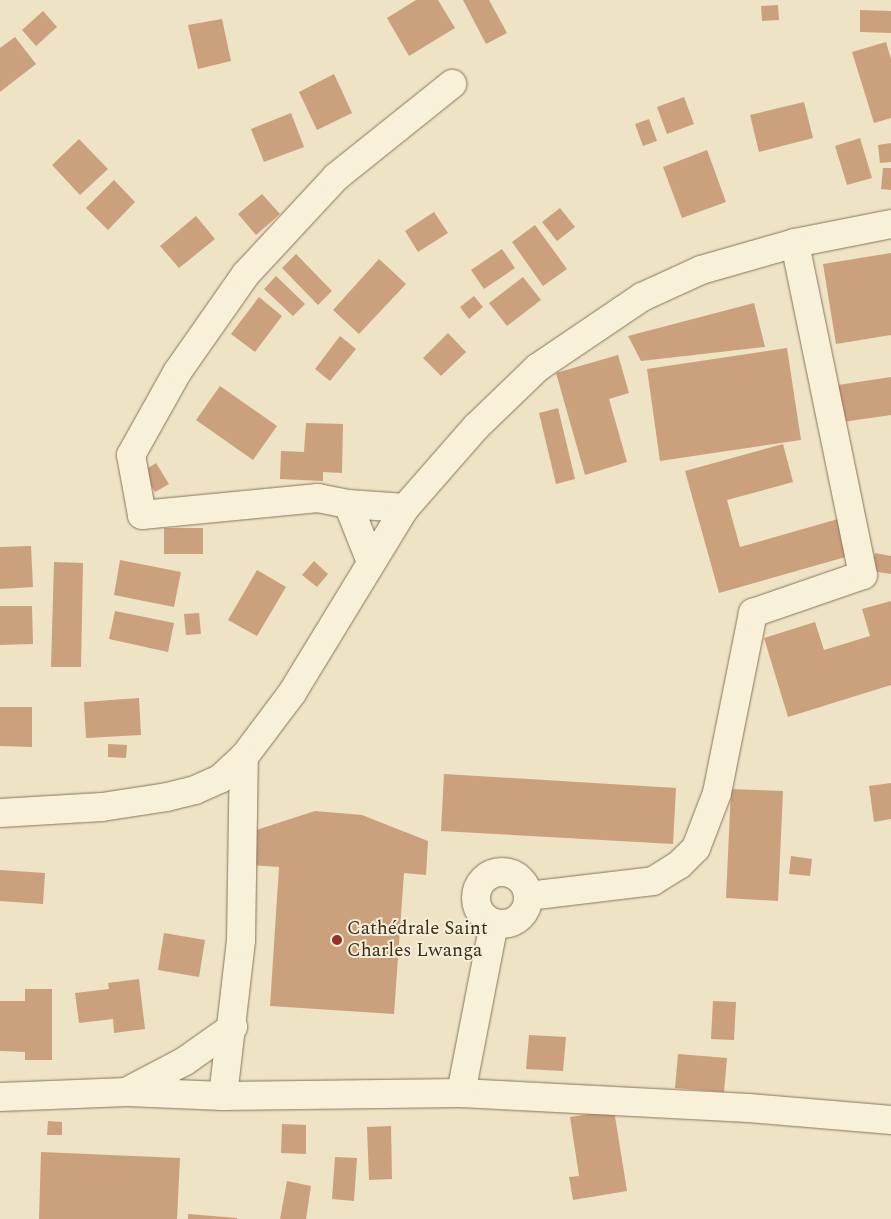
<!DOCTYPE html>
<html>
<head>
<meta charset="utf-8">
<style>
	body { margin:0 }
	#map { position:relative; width:891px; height:1219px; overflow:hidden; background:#eee3c5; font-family:Spectral,serif }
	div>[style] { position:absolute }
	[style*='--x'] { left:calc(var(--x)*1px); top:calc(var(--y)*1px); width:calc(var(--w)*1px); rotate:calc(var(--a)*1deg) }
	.building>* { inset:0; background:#cba07c }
	.roads { filter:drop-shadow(0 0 1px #88755b) drop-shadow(0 0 1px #88755b) }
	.minor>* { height:28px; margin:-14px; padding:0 14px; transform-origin:14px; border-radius:14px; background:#f8f0d8 }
	.minor>.ring { margin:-14px; padding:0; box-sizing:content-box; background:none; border:28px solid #f8f0d8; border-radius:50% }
	.dots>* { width:14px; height:14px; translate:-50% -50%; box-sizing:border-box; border:2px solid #f5edd5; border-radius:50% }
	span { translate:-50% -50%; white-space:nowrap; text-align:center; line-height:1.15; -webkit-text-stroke:4px #f5edd5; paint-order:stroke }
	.poi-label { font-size:19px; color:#392c1f }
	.left { translate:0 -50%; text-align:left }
</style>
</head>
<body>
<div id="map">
	<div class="building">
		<div style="clip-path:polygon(416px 0,438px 0,455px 28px,409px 56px,387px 18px)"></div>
		<div style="clip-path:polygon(463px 0,489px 0,507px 33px,486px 44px)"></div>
		<div style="clip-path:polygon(778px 5px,779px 20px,762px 21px,761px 6px)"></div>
		<div style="clip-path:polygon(860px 10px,891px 11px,891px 33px,860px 32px)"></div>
		<div style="clip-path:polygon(43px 11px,57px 27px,36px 46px,22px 30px)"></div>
		<div style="clip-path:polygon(222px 19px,231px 61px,198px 69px,188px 25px)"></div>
		<div style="clip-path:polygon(15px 37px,36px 64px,0 92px,0 48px)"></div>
		<div style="clip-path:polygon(886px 42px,891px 59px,891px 118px,874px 123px,852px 52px)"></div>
		<div style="clip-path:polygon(334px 74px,352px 113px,317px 130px,299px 92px)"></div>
		<div style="clip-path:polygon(684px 97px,694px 124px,667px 134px,657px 107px)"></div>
		<div style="clip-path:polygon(804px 102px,813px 138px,759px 152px,750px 115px)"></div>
		<div style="clip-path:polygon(291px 113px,304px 147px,264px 162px,251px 129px)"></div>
		<div style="clip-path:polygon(649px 119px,657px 141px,643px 146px,635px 124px)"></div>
		<div style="clip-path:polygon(860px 138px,872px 178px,847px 185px,835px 146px)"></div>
		<div style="clip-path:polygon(79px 139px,108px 169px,80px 195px,52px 165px)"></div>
		<div style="clip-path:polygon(891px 143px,891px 162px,880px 163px,878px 145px)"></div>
		<div style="clip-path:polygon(707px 150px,726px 202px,682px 218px,663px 167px)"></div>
		<div style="clip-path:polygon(883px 168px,891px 168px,891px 190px,881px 189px)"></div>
		<div style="clip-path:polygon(114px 180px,135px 202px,108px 230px,86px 208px)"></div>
		<div style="clip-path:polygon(262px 194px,280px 214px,256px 235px,238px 214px)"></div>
		<div style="clip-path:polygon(560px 208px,575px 227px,557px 241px,542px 222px)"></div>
		<div style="clip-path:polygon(434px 212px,448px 233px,418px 252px,405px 231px)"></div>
		<div style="clip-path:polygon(196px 216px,215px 239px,179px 268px,160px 246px)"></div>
		<div style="clip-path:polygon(535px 225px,567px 269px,543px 286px,512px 242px)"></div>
		<div style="clip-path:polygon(502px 249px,515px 268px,484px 289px,471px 270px)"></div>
		<div style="clip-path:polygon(891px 253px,891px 335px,836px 344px,823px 264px)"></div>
		<div style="clip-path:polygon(296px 254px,332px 291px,318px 305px,282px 268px)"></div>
		<div style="clip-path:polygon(379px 259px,406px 284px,359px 334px,333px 310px)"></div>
		<div style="clip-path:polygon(276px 276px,305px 304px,293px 316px,264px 289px)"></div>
		<div style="clip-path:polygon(523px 277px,541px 300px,507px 326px,489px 303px)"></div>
		<div style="clip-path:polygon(474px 296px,483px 307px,469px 319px,460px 307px)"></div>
		<div style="clip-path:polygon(259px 297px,282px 316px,255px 352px,231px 334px)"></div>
		<div style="clip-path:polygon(754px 303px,765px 347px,641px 361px,628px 336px)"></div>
		<div style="clip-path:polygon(448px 333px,466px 352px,441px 376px,423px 358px)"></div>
		<div style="clip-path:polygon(340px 336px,356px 349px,330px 381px,315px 369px)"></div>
		<div style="clip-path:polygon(787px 348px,801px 440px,660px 461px,647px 369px)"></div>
		<div style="clip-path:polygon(618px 355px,629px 393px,609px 399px,627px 462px,585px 475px,556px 373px)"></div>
		<div style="clip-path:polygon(891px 377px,891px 415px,843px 422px,838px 385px)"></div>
		<div style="clip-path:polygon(220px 386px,277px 426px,253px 460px,196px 420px)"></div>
		<div style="clip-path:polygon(558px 408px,575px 479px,556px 484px,539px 413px)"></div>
		<div style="clip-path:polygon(306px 423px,343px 424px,342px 473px,323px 472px,323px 481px,280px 479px,281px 451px,304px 452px)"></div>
		<div style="clip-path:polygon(783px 444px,793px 482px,727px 500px,740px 547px,838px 519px,849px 556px,719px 593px,685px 471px)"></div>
		<div style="clip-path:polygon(156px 463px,169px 484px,155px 492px,142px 472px)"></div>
		<div style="clip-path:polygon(164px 528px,203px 528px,203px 554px,164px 554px)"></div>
		<div style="clip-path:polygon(31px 546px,33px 587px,0 589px,0 547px)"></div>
		<div style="clip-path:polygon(875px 553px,891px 556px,891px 574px,871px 571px)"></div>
		<div style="clip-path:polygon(120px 560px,181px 572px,174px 607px,114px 595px)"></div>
		<div style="clip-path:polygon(314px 561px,328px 574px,317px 587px,302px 575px)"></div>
		<div style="clip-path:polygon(54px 562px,83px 563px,81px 667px,51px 667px)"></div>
		<div style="clip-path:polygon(257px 570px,286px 587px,257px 636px,228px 620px)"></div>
		<div style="clip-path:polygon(891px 601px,891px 685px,788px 717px,764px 638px,815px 622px,824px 650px,870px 636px,862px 609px)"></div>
		<div style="clip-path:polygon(0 606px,32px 606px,33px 644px,0 645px)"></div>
		<div style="clip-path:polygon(115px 611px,174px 623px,168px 652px,109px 639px)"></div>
		<div style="clip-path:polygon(199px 613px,201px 634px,186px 635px,184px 614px)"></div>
		<div style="clip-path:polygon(139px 698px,141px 735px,86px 738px,84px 702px)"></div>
		<div style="clip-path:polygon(0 707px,32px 707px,32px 747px,0 746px)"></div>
		<div style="clip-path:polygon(108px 744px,127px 745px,126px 758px,108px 757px)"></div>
		<div style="clip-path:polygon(444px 774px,676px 788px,673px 844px,441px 831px)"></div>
		<div style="clip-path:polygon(891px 783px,891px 819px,874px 822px,869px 786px)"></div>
		<div style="clip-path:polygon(731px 789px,783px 791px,778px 901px,726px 898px)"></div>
		<div style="clip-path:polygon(315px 811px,362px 815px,428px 841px,426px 875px,404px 873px,394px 1014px,270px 1006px,279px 867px,251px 865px,253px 831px)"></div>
		<div style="clip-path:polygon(791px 856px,812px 859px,810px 876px,789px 874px)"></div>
		<div style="clip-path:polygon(0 870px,45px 873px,43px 904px,0 901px)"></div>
		<div style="clip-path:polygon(164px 933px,205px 940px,199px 977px,158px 970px)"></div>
		<div style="clip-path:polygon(139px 979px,145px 1029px,114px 1033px,113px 1019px,79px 1023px,75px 993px,109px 989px,108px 983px)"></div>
		<div style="clip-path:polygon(25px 989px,52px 989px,52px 1060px,25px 1060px,25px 1052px,0 1051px,0 1001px,25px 1001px)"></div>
		<div style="clip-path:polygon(713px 1001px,736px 1002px,734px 1040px,711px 1039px)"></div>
		<div style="clip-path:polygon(529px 1035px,566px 1037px,563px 1071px,526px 1069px)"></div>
		<div style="clip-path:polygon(678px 1054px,727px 1058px,724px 1092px,675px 1088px)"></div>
		<div style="clip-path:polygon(614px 1110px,627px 1191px,573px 1200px,569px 1177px,579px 1176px,570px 1117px)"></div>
		<div style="clip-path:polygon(48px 1121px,62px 1122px,62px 1135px,47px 1135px)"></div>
		<div style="clip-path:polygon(282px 1124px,306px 1125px,306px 1154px,281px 1153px)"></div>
		<div style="clip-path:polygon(391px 1126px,392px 1179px,369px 1180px,367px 1127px)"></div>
		<div style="clip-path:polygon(41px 1152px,180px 1158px,177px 1219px,39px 1219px)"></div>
		<div style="clip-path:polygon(335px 1157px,357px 1158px,354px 1201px,332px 1199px)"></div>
		<div style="clip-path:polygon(287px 1181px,311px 1186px,306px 1219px,280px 1219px)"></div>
		<div style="clip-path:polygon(188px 1214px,237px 1218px,237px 1219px,188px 1219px)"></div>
	</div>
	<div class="roads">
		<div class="minor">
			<div style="--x:348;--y:504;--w:62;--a:68.4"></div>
			<div style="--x:405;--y:508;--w:57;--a:-176"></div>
			<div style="--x:348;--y:504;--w:31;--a:-169"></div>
			<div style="--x:318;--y:498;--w:177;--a:174.5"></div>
			<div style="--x:142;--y:515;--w:61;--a:-100.4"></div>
			<div style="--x:131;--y:455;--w:96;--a:-60.8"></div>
			<div style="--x:178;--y:371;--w:118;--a:-55"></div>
			<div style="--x:246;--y:274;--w:132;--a:-47.1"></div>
			<div style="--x:336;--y:177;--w:149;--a:-38.7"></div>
			<div style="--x:0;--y:813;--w:102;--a:-3.4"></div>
			<div style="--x:102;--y:807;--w:66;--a:-8.7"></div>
			<div style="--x:167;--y:797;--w:29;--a:-14"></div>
			<div style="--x:195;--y:790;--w:27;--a:-24"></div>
			<div style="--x:220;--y:779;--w:33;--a:-43"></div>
			<div style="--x:244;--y:757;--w:80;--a:-53.1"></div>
			<div style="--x:292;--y:693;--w:217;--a:-58.6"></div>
			<div style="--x:405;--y:508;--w:108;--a:-48.8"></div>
			<div style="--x:476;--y:427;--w:85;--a:-44"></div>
			<div style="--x:537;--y:368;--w:127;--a:-34.1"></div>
			<div style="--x:642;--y:297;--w:65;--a:-24.6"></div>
			<div style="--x:701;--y:270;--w:98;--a:-16"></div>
			<div style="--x:795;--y:243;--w:98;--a:-11.2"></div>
			<div class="ring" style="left:476px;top:872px;width:24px;height:24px"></div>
			<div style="--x:528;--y:896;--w:126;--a:-6.8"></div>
			<div style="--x:653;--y:881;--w:31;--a:-32"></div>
			<div style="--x:679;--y:865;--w:24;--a:-45"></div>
			<div style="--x:696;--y:848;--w:59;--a:-69.1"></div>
			<div style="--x:717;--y:793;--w:184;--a:-78.7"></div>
			<div style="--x:753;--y:613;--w:116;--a:-19.1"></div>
			<div style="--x:863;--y:575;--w:339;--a:-101.6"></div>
			<div style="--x:130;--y:1090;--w:62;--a:-27.8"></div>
			<div style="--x:185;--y:1061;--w:59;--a:-35.3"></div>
			<div style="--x:461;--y:1093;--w:288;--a:3"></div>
			<div style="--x:749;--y:1108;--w:143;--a:4.8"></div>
			<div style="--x:223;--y:1096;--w:157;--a:-83.4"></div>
			<div style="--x:241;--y:940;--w:183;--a:-89.1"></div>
			<div style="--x:0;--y:1097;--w:127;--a:-2.3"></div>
			<div style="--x:127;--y:1092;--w:96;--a:2.4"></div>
			<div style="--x:223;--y:1096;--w:238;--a:-0.7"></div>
			<div style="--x:461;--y:1093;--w:173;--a:-79"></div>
		</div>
	</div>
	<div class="dots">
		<div style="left:337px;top:940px;background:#96302c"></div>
	</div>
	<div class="poi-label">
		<span class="left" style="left:347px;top:940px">Cathédrale Saint<br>Charles Lwanga</span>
	</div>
</div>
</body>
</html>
